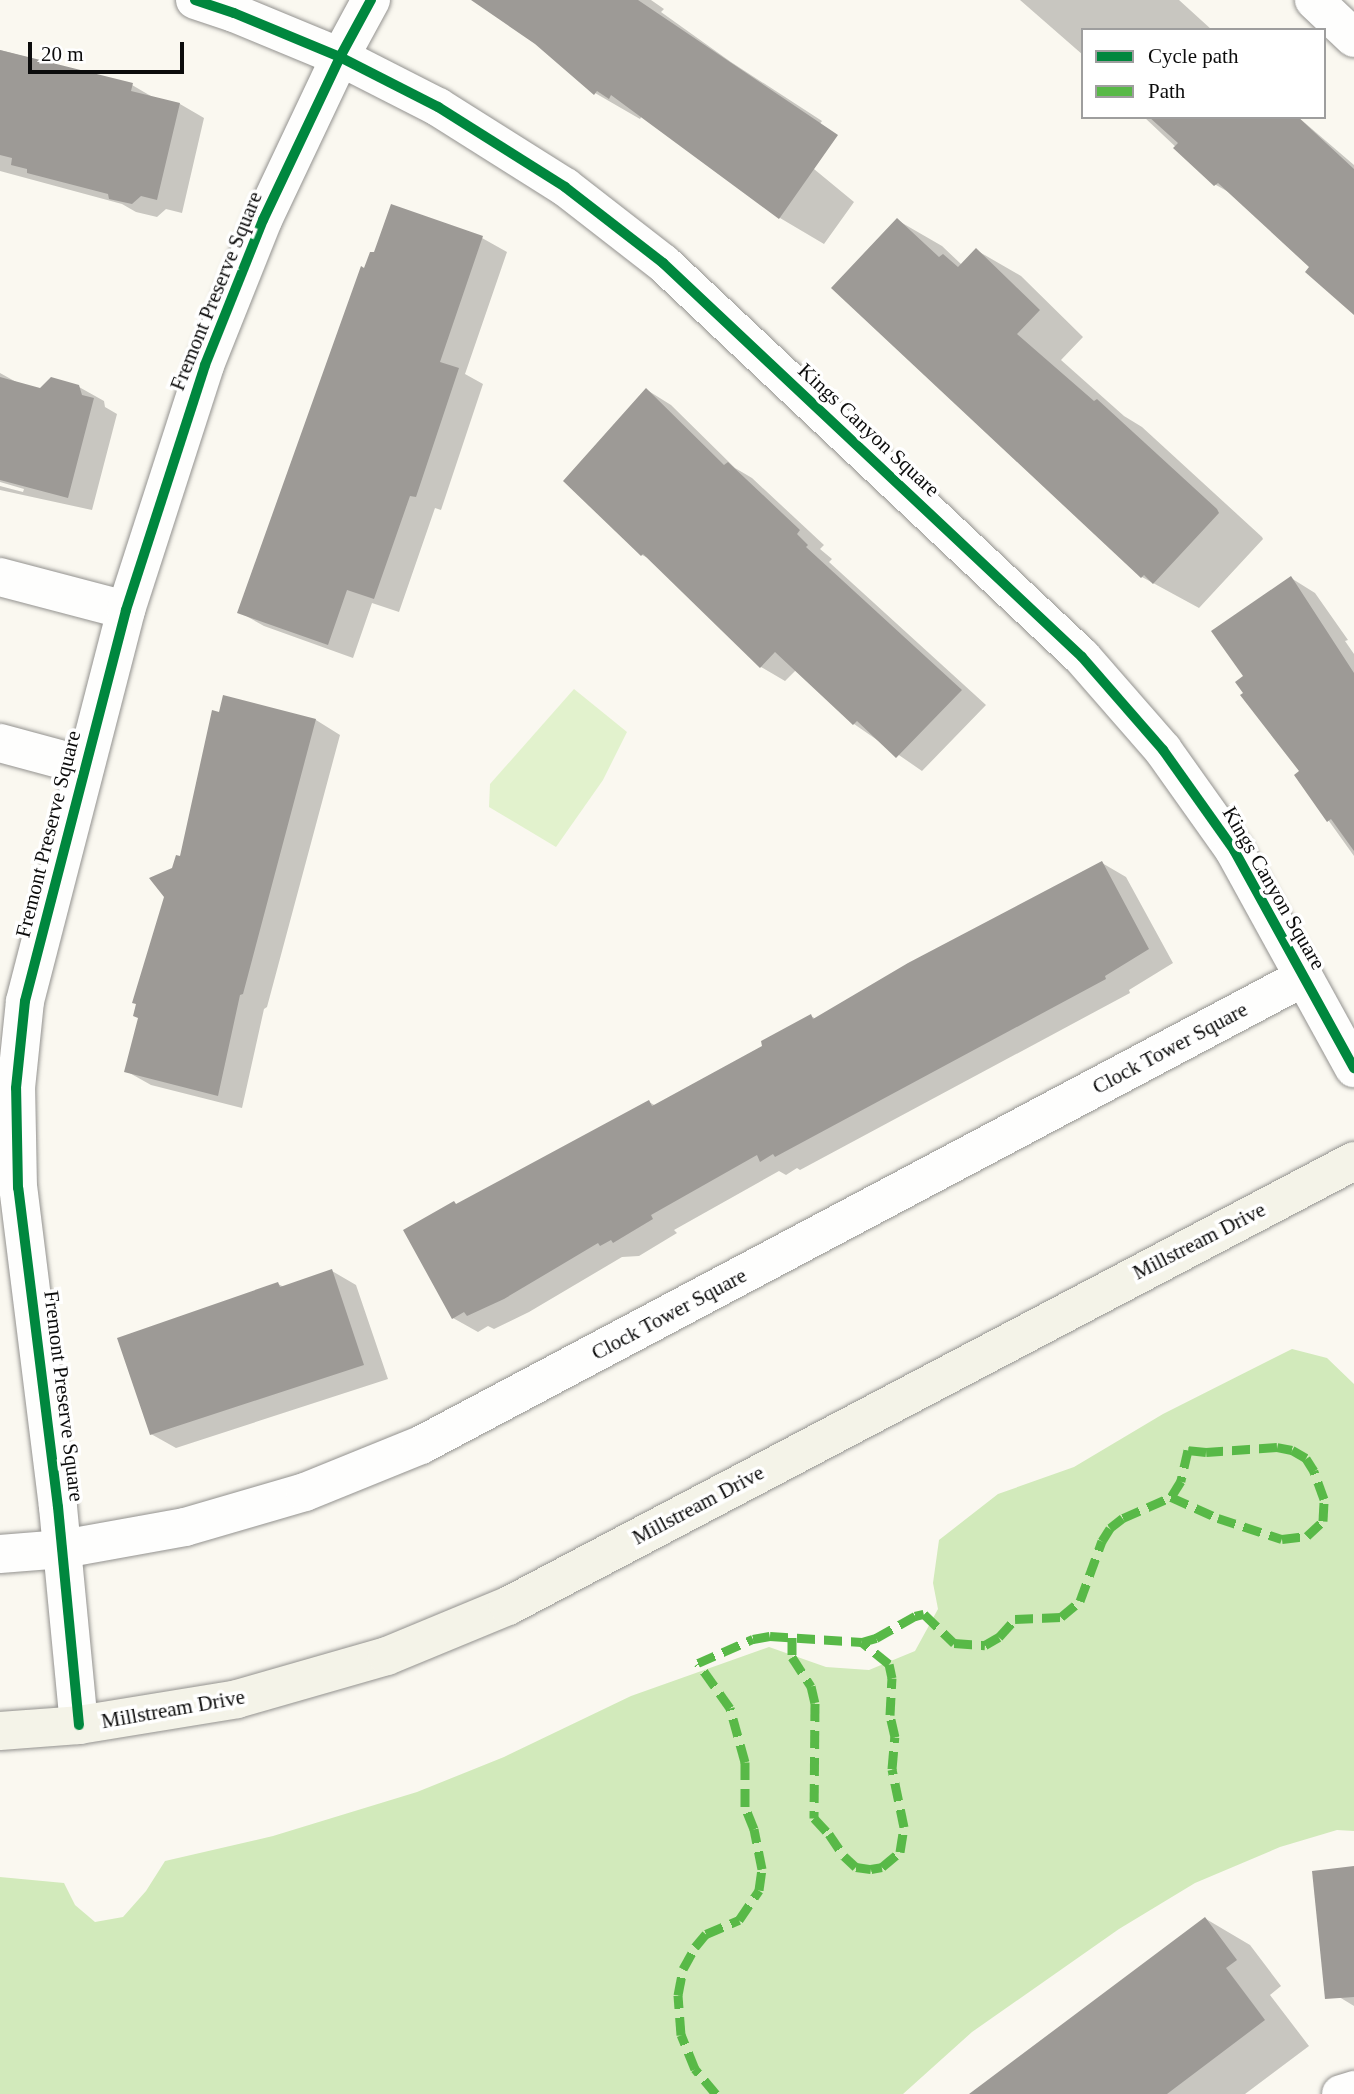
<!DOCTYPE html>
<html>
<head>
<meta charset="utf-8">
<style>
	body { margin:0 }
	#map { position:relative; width:1354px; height:2094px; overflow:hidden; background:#faf8f0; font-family:Georgia,serif }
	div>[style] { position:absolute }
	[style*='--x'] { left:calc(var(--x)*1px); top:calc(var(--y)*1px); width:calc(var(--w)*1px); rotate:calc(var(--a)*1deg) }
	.green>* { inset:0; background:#e2f2cd }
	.forest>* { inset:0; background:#d2eabb }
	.shadow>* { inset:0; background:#0003 }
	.building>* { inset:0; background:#9d9a96 }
	.roads { filter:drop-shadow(0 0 2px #93928f) drop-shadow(0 0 2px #93928f) }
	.street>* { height:38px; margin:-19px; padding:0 19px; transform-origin:19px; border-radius:19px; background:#fefefd }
	.secondary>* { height:38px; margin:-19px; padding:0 19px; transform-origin:19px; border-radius:19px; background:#f4f3e8 }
	.quiet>* { height:9px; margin-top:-4.5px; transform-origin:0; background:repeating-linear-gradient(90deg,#58b947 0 18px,transparent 0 27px) }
	.cycleway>* { height:10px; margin:-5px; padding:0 5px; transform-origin:5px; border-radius:5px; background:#00873e }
	span { translate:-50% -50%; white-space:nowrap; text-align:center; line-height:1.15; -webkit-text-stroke:7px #fff; paint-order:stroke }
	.street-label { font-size:21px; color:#0c0c0c }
	.legend { position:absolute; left:1081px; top:28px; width:245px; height:91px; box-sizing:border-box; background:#fff; border:2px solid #9e9e9e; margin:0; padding:9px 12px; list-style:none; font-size:21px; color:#0c0c0c }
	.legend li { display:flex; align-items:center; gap:14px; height:35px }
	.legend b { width:35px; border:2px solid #9e9e9e }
	.scale { position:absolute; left:28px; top:42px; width:156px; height:32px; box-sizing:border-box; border:4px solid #0c0c0c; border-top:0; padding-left:9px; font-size:21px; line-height:24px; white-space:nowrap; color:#0c0c0c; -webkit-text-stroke:5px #fff; paint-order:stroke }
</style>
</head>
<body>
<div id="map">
	<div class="green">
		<div style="clip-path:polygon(574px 689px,627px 732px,603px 780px,556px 847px,489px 807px,490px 784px)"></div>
	</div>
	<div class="forest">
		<div style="clip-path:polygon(1292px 1349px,1327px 1358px,1354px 1384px,1354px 1831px,1337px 1830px,1280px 1847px,1195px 1883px,1119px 1929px,972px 2032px,903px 2094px,0 2094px,0 1877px,64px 1883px,75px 1905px,95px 1922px,123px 1917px,146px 1891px,165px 1861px,273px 1836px,417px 1792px,504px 1757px,631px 1696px,769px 1647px,826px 1667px,869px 1670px,915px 1651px,938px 1609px,933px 1583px,939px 1540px,998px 1494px,1074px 1467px,1163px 1414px)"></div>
	</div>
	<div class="shadow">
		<div style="clip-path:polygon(474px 0,651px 0,664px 9px,661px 12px,731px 62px,822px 121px,797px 155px,854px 202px,824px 244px,780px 218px,642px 116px,640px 119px,595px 93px,536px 43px)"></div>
		<div style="clip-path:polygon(1020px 0,1179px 0,1212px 30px,1083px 30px,1083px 55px)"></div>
		<div style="clip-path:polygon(0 50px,132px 85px,156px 99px,180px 104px,204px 118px,182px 213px,166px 209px,157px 217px,136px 212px,122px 204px,0 171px)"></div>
		<div style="clip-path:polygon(1144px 117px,1298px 117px,1354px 165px,1354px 312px,1312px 267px,1234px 195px,1216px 185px)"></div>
		<div style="clip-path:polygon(392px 206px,482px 238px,507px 252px,465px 374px,483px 384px,441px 510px,435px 508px,399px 612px,372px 603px,353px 658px,264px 626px,239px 612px,365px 270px,375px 255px)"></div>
		<div style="clip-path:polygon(897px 220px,942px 246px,962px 265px,976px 250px,1021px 276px,1083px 337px,1061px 360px,1124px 416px,1142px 427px,1262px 537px,1263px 539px,1199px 608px,1142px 577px)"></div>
		<div style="clip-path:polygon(0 373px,18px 383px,21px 408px,79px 387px,104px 401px,105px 407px,117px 414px,92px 510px,0 490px,0 486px,23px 492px,24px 489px,0 482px)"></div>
		<div style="clip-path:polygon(647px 390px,671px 405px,735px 468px,752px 478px,824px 545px,820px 549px,832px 559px,829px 562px,986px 705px,922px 771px,854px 724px,796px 670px,785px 681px,761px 667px,654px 561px,642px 555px)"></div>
		<div style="clip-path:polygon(1291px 578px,1315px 593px,1348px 640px,1345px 641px,1354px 654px,1354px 856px,1296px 775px,1302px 772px,1246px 694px,1245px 677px)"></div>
		<div style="clip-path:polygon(224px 697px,316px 720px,340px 735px,267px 1007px,264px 1009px,242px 1108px,151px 1085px,126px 1071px,174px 869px,181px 858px)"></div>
		<div style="clip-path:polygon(1102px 863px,1126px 877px,1173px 963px,1129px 990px,1130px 993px,800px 1170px,797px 1168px,786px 1175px,779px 1171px,674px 1230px,677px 1233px,639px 1256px,622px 1257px,529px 1312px,494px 1329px,488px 1326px,478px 1332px,453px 1318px,458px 1206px,649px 1102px,656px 1106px,764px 1047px,811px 1016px,816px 1019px)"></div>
		<div style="clip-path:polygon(332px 1271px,356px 1285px,388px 1379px,176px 1448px,151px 1434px,278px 1284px,284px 1287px)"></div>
		<div style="clip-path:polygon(1354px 1868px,1354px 2006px,1326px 1989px)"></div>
		<div style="clip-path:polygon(1206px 1919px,1250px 1945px,1281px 1986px,1270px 1995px,1309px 2046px,1245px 2094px,972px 2094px)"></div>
	</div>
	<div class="building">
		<div style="clip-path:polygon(471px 0,638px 0,838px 135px,779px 219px,611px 95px,609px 99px,597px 91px,594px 95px,535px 44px)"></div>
		<div style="clip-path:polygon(0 50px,133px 83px,131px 91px,180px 103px,157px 200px,141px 196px,132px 204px,109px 199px,108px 194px,27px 173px,27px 169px,11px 165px,12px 158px,0 155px)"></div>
		<div style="clip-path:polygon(1149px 117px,1298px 117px,1354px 169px,1354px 315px,1305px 272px,1309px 267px,1218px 183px,1214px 186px,1173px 148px,1178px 143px)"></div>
		<div style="clip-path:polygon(391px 204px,483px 236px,440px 362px,459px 368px,416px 497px,410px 496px,374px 599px,347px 590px,328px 645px,237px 613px,361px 266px,364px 268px,370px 252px,374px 252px)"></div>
		<div style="clip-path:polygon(897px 218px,939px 257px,943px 254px,958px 267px,976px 248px,1040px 310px,1017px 334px,1094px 401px,1097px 399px,1217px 509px,1219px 513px,1153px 584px,1144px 575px,1141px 578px,831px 288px)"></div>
		<div style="clip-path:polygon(0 377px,40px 388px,51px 377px,79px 385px,82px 395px,94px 398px,68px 498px,0 480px)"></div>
		<div style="clip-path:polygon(646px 388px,724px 465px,728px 462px,800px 530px,797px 534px,808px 545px,806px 547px,962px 690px,896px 758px,857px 721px,853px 725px,775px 652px,760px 668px,643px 554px,641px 556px,563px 481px)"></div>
		<div style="clip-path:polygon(1291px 576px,1354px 673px,1354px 851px,1331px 819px,1327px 822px,1294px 775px,1299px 771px,1240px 695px,1243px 693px,1235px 682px,1243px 676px,1211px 631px)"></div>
		<div style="clip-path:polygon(223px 695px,316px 719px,243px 994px,240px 995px,218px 1096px,124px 1072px,138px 1018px,133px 1016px,136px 1004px,132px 1003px,164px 897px,149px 878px,172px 868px,176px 855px,180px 856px,212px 710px,219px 712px)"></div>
		<div style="clip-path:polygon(1102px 861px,1149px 949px,1105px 976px,1106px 979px,775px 1157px,773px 1154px,760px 1162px,757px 1155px,651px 1215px,653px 1219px,613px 1243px,611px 1240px,600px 1246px,598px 1243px,504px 1299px,467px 1316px,464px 1312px,452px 1319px,403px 1230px,454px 1201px,456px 1204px,649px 1100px,652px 1106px,762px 1046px,761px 1041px,811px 1014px,813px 1019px,908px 963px)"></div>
		<div style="clip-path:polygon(332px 1269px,364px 1365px,150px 1435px,117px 1338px,278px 1282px,280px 1287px)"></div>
		<div style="clip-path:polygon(1354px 1866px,1354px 1997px,1325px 1999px,1312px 1871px)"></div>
		<div style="clip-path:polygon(1205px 1917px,1237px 1960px,1226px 1968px,1265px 2020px,1167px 2094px,969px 2094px)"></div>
	</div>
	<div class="roads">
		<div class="street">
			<div style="--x:195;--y:0;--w:41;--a:18.4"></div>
			<div style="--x:234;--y:13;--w:115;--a:22.5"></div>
			<div style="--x:340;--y:57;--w:110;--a:27"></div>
			<div style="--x:438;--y:107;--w:150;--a:32.2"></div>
			<div style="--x:565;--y:187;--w:124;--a:37.8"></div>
			<div style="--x:663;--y:263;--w:575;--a:43.24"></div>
			<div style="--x:1082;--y:657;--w:123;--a:48.9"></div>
			<div style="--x:1163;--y:750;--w:123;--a:54.6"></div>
			<div style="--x:1234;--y:850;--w:249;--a:61.2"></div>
			<div style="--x:1314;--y:0;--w:55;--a:43.5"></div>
			<div style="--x:0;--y:577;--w:130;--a:14.7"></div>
			<div style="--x:0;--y:743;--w:88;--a:15.1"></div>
			<div style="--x:0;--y:1554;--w:63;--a:-4.5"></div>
			<div style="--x:63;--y:1549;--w:124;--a:-10.2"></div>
			<div style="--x:185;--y:1527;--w:125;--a:-16.3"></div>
			<div style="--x:305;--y:1492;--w:125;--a:-22.1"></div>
			<div style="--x:421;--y:1445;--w:999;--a:-27.92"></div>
			<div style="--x:79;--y:1725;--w:219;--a:-95.5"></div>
			<div style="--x:58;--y:1507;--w:321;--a:-97.1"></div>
			<div style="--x:18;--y:1188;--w:100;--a:-91.1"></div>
			<div style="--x:16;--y:1088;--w:87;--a:-84.1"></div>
			<div style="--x:25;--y:1001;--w:404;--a:-75.5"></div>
			<div style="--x:126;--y:610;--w:257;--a:-72.1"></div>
			<div style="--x:205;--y:365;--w:156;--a:-68.2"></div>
			<div style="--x:263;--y:220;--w:180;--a:-64.7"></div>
			<div style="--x:340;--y:57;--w:65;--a:-61.5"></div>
			<div style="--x:1341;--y:2094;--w:14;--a:-17"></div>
		</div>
		<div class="secondary">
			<div style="--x:0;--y:1731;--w:79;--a:-4.3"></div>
			<div style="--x:79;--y:1725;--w:160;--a:-9.3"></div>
			<div style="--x:237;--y:1699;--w:156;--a:-16"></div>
			<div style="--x:387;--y:1656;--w:131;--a:-22.5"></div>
			<div style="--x:508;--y:1606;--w:956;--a:-27.74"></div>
		</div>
	</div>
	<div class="quiet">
		<div style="--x:792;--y:1637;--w:20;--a:90"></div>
		<div style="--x:792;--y:1657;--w:35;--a:57"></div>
		<div style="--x:811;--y:1686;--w:17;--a:77"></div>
		<div style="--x:815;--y:1703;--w:115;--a:90.5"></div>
		<div style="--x:814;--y:1818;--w:22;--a:47"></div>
		<div style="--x:829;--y:1834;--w:27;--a:56"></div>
		<div style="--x:844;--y:1856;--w:16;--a:43"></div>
		<div style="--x:856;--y:1867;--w:15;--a:8"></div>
		<div style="--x:871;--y:1869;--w:11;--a:-10"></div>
		<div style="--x:882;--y:1867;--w:23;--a:-40"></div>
		<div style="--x:900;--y:1852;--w:25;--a:-81"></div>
		<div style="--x:904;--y:1827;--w:59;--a:-101.7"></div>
		<div style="--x:892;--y:1769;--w:32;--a:-85"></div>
		<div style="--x:895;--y:1737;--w:23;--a:-103"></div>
		<div style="--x:890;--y:1715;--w:37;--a:-87"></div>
		<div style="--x:892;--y:1678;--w:14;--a:-102"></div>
		<div style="--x:889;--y:1664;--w:35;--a:-141"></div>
		<div style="--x:716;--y:2094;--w:33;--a:-130"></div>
		<div style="--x:695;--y:2069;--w:37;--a:-112"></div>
		<div style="--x:681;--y:2035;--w:40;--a:-94.3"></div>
		<div style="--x:678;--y:1995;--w:26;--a:-79"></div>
		<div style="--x:683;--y:1969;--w:25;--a:-61"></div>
		<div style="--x:695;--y:1947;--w:17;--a:-50"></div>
		<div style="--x:706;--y:1934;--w:36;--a:-23"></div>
		<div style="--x:739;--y:1920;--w:36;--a:-56"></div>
		<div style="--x:759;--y:1890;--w:21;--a:-82"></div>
		<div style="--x:762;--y:1869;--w:41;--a:-101.3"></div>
		<div style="--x:754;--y:1829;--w:24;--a:-112"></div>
		<div style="--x:745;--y:1807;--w:45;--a:-90"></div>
		<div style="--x:745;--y:1762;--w:56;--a:-105.5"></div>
		<div style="--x:730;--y:1708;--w:55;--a:-125.4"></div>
		<div style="--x:698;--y:1663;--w:60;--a:-23.6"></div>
		<div style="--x:753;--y:1639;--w:17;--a:-10"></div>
		<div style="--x:770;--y:1636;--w:92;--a:3.7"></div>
		<div style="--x:862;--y:1642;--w:15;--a:-16"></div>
		<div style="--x:876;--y:1638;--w:45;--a:-29.4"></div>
		<div style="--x:915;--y:1616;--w:9;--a:-13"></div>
		<div style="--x:924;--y:1614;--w:42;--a:44"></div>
		<div style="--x:954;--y:1643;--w:31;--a:4"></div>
		<div style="--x:985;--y:1645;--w:16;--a:-30"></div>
		<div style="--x:999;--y:1637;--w:24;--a:-48"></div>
		<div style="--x:1015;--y:1619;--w:46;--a:-2.5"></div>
		<div style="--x:1061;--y:1617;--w:25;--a:-40"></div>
		<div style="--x:1080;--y:1601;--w:64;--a:-69.9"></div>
		<div style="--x:1102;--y:1541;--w:15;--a:-58"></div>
		<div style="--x:1110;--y:1528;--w:16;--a:-38"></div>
		<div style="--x:1123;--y:1518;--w:52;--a:-23.6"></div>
		<div style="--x:1171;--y:1497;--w:51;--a:24.1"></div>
		<div style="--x:1218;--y:1518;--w:67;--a:18.2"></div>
		<div style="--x:1282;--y:1539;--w:25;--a:-7"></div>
		<div style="--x:1307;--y:1536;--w:22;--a:-43"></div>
		<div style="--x:1323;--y:1521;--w:22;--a:-87"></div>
		<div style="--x:1324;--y:1499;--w:30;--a:-110"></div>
		<div style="--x:1314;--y:1471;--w:15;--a:-122"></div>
		<div style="--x:1306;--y:1458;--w:16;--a:-150"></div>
		<div style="--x:1292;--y:1450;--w:15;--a:-169"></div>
		<div style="--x:1277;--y:1447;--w:71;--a:176"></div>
		<div style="--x:1206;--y:1452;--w:18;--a:-174"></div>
		<div style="--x:1188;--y:1450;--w:32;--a:103"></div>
		<div style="--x:1181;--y:1481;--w:19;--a:122"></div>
	</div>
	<div class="cycleway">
		<div style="--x:195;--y:0;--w:41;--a:18.4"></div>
		<div style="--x:234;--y:13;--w:115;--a:22.5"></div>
		<div style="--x:340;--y:57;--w:110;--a:27"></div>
		<div style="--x:438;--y:107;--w:150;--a:32.2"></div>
		<div style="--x:565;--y:187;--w:124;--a:37.8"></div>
		<div style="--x:663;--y:263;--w:575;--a:43.24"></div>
		<div style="--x:1082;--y:657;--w:123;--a:48.9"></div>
		<div style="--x:1163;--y:750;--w:123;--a:54.6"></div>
		<div style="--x:1234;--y:850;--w:249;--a:61.2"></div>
		<div style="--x:79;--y:1725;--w:219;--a:-95.5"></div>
		<div style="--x:58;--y:1507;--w:321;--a:-97.1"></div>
		<div style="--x:18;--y:1188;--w:100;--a:-91.1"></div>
		<div style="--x:16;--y:1088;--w:87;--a:-84.1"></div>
		<div style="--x:25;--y:1001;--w:404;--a:-75.5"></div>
		<div style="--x:126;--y:610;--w:257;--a:-72.1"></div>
		<div style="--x:205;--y:365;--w:156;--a:-68.2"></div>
		<div style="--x:263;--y:220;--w:180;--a:-64.7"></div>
		<div style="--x:340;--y:57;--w:65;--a:-61.5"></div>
	</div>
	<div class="street-label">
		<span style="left:216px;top:291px;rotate:-68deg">Fremont Preserve Square</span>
		<span style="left:869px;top:430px;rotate:43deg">Kings Canyon Square</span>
		<span style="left:48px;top:834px;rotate:-76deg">Fremont Preserve Square</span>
		<span style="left:1274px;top:888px;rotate:60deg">Kings Canyon Square</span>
		<span style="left:1170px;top:1048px;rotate:-28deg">Clock Tower Square</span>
		<span style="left:1199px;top:1241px;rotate:-27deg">Millstream Drive</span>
		<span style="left:669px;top:1314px;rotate:-28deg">Clock Tower Square</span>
		<span style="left:64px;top:1396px;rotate:83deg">Fremont Preserve Square</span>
		<span style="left:698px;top:1505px;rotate:-28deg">Millstream Drive</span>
		<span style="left:173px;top:1709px;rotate:-10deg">Millstream Drive</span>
	</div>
	<ul class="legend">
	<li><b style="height:9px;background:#00873e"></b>Cycle path</li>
	<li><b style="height:9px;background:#58b947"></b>Path</li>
	</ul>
	<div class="scale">20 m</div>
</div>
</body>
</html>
